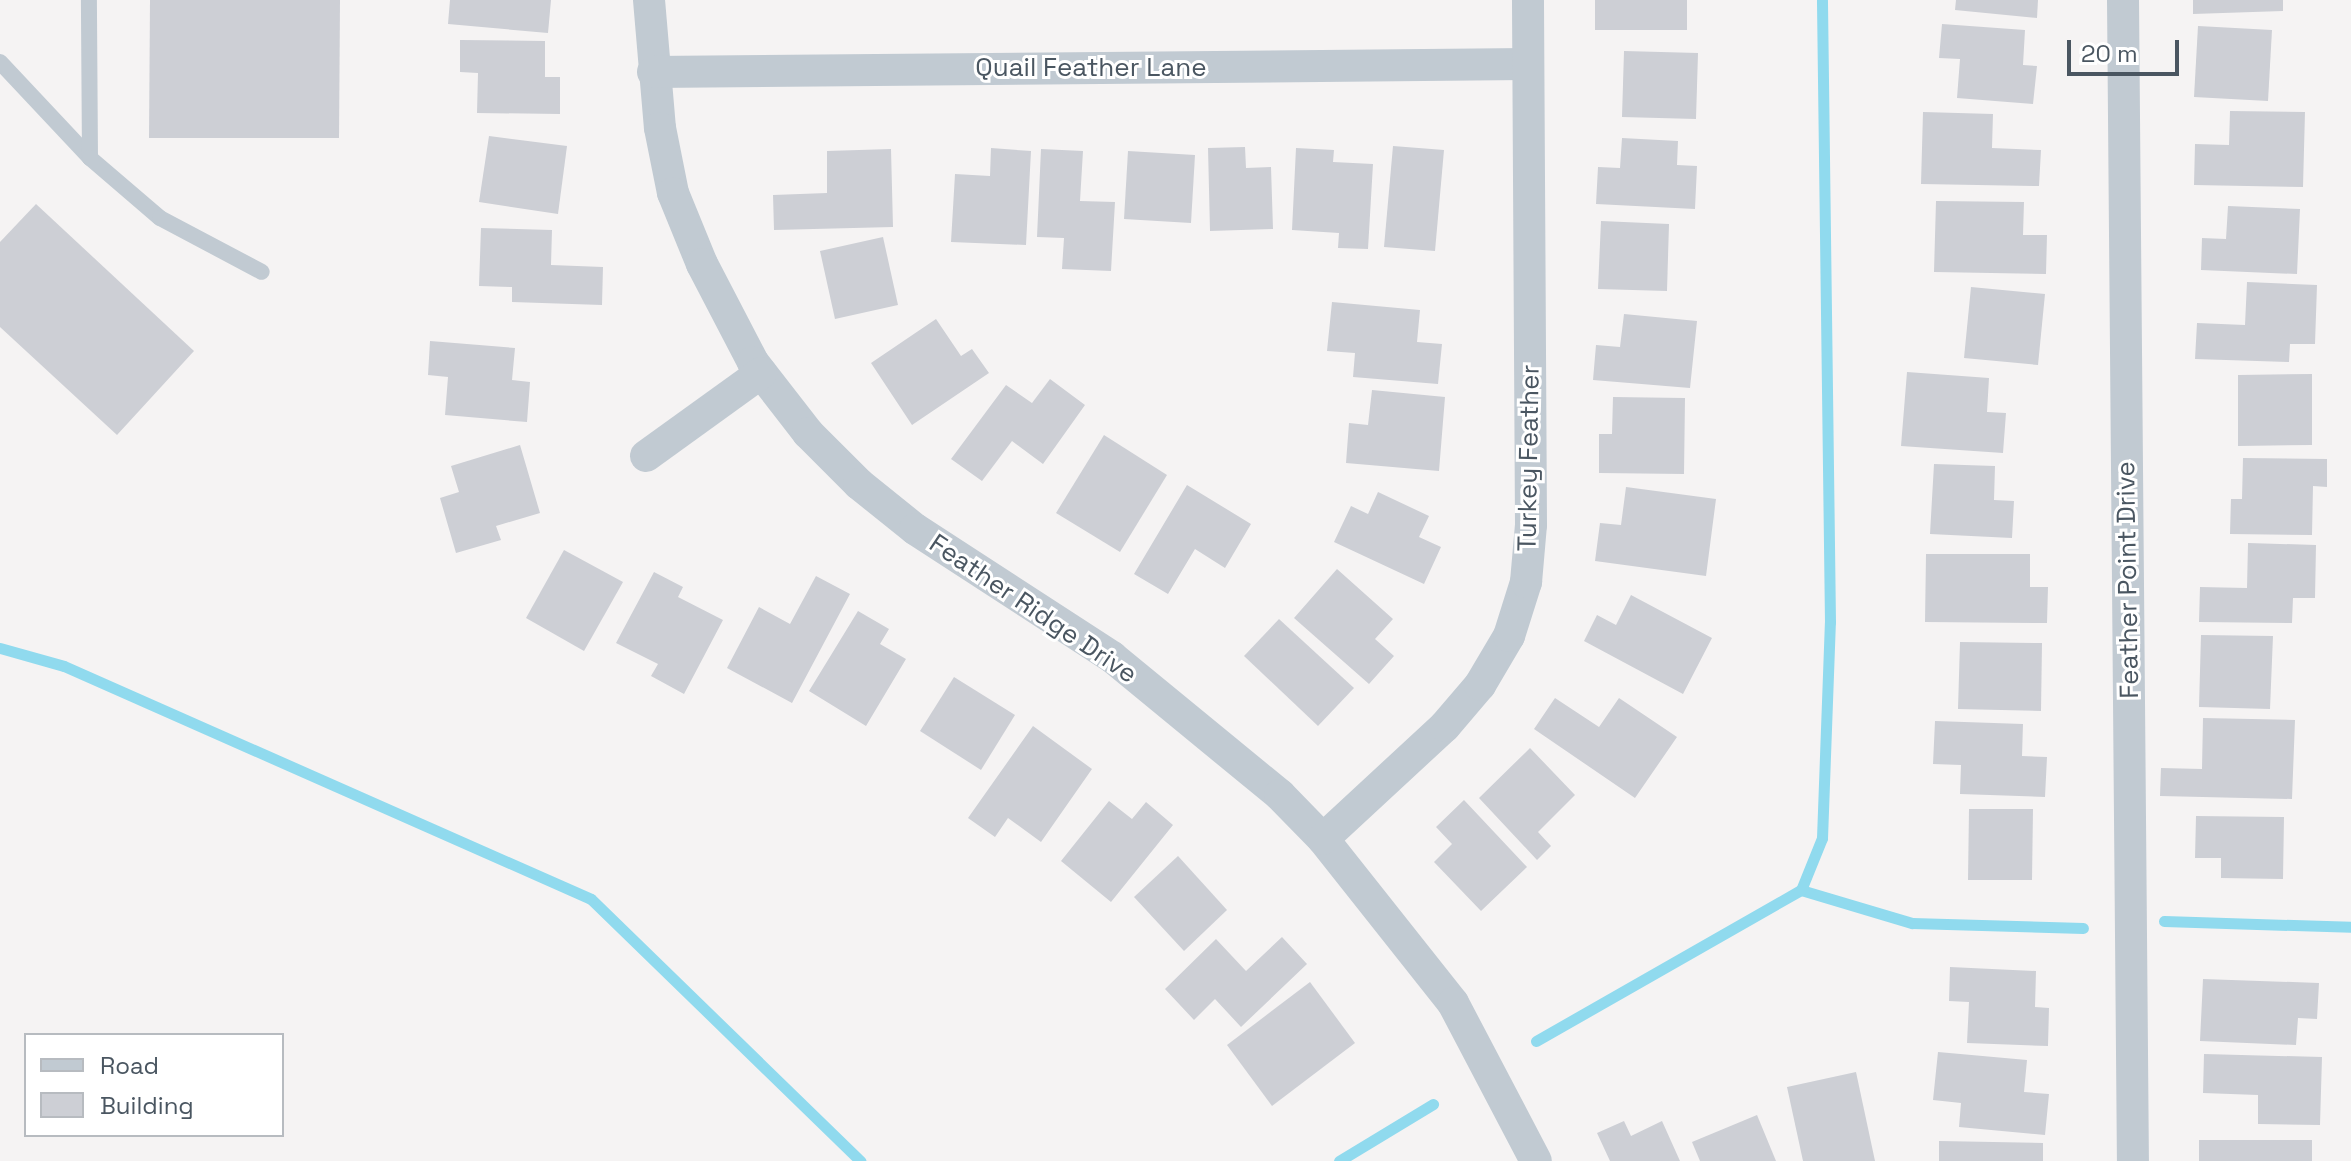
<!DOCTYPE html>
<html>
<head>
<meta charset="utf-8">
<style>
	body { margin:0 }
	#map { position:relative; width:2351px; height:1161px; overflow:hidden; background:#f5f3f3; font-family:"Space Grotesk",sans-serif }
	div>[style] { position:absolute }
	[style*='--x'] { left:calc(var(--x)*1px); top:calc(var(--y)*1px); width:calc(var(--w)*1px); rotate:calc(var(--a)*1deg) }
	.stream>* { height:11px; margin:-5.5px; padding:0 5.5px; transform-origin:5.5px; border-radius:5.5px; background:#90daee }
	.building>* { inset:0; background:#cdcfd5 }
	.service>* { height:16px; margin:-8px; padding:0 8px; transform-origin:8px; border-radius:8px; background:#c1cad2 }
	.minor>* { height:32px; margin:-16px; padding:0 16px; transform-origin:16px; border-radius:16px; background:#c1cad2 }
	span { translate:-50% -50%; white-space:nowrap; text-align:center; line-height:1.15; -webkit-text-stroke:6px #fff; paint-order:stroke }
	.street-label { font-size:26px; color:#4a5661 }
	.legend { position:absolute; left:24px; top:1033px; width:260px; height:104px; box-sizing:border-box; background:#fff; border:2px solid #b7bbc0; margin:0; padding:10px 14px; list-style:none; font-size:24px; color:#4a5661 }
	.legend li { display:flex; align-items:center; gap:16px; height:40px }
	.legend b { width:40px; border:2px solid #b7bbc0 }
	.scale { position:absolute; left:2067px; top:40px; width:112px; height:36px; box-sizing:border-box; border:4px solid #4a5661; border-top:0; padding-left:10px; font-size:24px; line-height:28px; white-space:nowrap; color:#4a5661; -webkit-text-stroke:6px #fff; paint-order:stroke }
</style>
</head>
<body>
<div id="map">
	<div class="stream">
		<div style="--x:0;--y:648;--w:66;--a:15.7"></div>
		<div style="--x:64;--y:666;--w:576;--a:23.85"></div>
		<div style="--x:591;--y:899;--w:376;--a:44.2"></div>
		<div style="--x:1801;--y:890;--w:116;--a:16.6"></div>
		<div style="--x:1912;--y:923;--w:171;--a:1.7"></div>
		<div style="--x:2164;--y:921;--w:187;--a:1.8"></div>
		<div style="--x:1536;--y:1041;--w:305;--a:-29.7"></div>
		<div style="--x:1801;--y:890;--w:56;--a:-68"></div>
		<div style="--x:1822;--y:838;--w:216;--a:-87.9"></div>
		<div style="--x:1830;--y:622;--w:622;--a:-90.74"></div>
		<div style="--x:1339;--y:1161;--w:110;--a:-31.2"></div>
	</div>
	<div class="building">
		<div style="clip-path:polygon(150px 0,340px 0,339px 138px,149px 138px)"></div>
		<div style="clip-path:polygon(450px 0,551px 0,548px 33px,448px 24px)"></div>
		<div style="clip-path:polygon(1595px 0,1687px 0,1687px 30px,1595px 30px)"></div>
		<div style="clip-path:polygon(1956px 0,2038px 0,2037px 18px,1955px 10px)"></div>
		<div style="clip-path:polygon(2193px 0,2283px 0,2283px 11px,2193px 14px)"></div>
		<div style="clip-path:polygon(1942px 24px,2025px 30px,2023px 65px,2037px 66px,2033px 104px,1957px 98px,1960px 59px,1939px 58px)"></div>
		<div style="clip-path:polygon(2198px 26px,2272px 30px,2268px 101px,2194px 97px)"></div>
		<div style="clip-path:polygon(460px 40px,545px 41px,545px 77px,560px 77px,560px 114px,477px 113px,478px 73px,460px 72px)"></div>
		<div style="clip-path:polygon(1624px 51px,1698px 53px,1696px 119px,1622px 117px)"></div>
		<div style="clip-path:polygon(2230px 111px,2305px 112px,2303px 187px,2194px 185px,2195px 144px,2229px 145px)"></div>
		<div style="clip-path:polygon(1923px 112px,1993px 114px,1992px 148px,2041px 150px,2039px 186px,1921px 184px)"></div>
		<div style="clip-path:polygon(489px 136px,567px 146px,558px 214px,479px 202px)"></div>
		<div style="clip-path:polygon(1622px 138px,1678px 141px,1677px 165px,1697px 166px,1695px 209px,1596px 204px,1598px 167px,1620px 168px)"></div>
		<div style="clip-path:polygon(1393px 146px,1444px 150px,1435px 251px,1384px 247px)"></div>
		<div style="clip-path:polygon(1245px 147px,1246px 168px,1271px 167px,1273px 229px,1210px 231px,1208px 148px)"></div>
		<div style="clip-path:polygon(991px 148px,1031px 151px,1026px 245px,951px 242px,955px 174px,990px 176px)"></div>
		<div style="clip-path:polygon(1296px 148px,1334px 150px,1333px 162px,1373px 164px,1368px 249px,1338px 248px,1339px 233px,1292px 230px)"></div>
		<div style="clip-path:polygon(891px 149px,893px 227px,774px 230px,773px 195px,827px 193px,827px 151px)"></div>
		<div style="clip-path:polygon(1041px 149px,1083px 151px,1080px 201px,1115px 202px,1111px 271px,1062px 269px,1064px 238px,1037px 237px)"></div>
		<div style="clip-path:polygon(1128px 151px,1195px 155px,1191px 223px,1124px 219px)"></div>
		<div style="clip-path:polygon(1936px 201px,2024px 202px,2023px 235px,2047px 235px,2046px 274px,1934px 272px)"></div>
		<div style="clip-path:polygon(36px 204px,194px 351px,117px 435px,0 327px,0 242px)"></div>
		<div style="clip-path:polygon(2228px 206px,2300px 209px,2297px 274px,2201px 270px,2202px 238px,2226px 239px)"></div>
		<div style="clip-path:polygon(1601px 221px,1669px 224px,1667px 291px,1598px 289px)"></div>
		<div style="clip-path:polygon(481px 228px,552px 230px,551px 265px,603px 267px,602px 305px,512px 302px,512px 287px,479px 286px)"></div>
		<div style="clip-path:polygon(883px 237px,898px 305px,835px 319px,820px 251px)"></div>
		<div style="clip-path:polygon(2247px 282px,2317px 285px,2315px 344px,2290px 344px,2289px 362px,2195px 359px,2197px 323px,2245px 325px)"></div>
		<div style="clip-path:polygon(1971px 287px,2045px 294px,2038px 365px,1964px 358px)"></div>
		<div style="clip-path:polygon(1332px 302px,1420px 310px,1417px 342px,1442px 344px,1438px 384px,1353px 377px,1355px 353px,1327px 351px)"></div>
		<div style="clip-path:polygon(1624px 314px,1697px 321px,1690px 388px,1593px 380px,1596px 345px,1620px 347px)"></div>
		<div style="clip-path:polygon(936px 319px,961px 356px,972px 349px,989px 373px,912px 425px,871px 363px)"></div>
		<div style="clip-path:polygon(430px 341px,515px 348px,512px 380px,530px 382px,527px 422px,445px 415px,448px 377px,428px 375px)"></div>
		<div style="clip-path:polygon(1907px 372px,1989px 378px,1987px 412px,2006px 413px,2003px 453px,1901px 446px)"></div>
		<div style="clip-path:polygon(2312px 374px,2312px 445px,2238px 446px,2238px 375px)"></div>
		<div style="clip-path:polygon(1050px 379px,1085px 405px,1043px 464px,1012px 441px,982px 481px,951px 459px,1006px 385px,1032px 403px)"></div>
		<div style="clip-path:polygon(1372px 390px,1445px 397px,1439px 471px,1346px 463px,1349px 423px,1368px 425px)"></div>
		<div style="clip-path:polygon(1613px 397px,1685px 398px,1684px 474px,1599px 473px,1599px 434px,1612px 434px)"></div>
		<div style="clip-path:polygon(1104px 435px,1167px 475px,1120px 552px,1056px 513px)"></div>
		<div style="clip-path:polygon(520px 445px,540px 513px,496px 526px,501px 540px,456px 553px,440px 498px,459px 492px,451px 466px)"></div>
		<div style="clip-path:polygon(2243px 458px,2327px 459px,2327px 487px,2313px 486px,2312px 535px,2230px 534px,2231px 499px,2242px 499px)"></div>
		<div style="clip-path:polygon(1934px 464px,1995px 466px,1994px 500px,2014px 501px,2012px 538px,1930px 534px)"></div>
		<div style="clip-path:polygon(1187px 485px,1251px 524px,1225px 568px,1195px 549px,1168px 594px,1134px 574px)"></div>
		<div style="clip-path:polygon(1626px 487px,1716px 499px,1706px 576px,1595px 561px,1600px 523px,1621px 525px)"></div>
		<div style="clip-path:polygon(1378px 492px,1429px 516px,1419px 537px,1441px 547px,1424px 584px,1334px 542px,1351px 506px,1368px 514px)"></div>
		<div style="clip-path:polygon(2248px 543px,2316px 545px,2315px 598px,2293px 598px,2292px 623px,2199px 622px,2200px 587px,2247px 588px)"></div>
		<div style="clip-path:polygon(564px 550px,623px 582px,584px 651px,526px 618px)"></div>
		<div style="clip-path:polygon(1926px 554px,2030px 554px,2030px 587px,2048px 587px,2047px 623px,1925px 622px)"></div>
		<div style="clip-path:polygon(1337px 569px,1393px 619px,1375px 639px,1394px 656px,1369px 684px,1294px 618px)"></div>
		<div style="clip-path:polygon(654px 572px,683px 587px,678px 597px,723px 620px,684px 694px,651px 676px,658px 664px,616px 643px)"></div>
		<div style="clip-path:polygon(816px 576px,850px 594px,792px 703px,727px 668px,759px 607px,790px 624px)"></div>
		<div style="clip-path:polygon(1631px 595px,1712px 638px,1683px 694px,1584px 641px,1597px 615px,1616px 625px)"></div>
		<div style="clip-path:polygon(858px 611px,889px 629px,880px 644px,906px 659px,866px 726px,809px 691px)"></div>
		<div style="clip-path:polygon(1279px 619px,1354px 688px,1318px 726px,1244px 656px)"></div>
		<div style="clip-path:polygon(2201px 635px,2273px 636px,2270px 709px,2199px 707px)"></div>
		<div style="clip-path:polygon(1960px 642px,2042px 643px,2041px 711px,1958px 709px)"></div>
		<div style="clip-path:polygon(954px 677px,1015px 715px,981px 770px,920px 731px)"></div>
		<div style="clip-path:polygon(1555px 698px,1599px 727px,1619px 698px,1677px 737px,1635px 798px,1534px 729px)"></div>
		<div style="clip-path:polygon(2203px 718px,2295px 720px,2292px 799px,2160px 796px,2161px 768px,2202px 769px)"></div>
		<div style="clip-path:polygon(1935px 721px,2023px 724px,2022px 756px,2047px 757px,2045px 797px,1960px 794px,1961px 765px,1933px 764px)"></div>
		<div style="clip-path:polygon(1033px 726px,1092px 769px,1041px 842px,1008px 818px,995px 837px,968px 818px)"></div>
		<div style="clip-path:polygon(1530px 748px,1575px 795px,1538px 832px,1551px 846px,1537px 860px,1479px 798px)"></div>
		<div style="clip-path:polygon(1464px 800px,1527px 867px,1481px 911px,1434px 862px,1452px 844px,1436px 827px)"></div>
		<div style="clip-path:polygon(1109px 801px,1132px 819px,1146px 802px,1173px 825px,1111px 902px,1061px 861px)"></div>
		<div style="clip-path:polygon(1969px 809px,2033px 809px,2032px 880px,1968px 880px)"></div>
		<div style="clip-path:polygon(2196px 816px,2284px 817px,2283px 879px,2221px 878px,2221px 858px,2195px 858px)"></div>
		<div style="clip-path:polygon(1178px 856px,1227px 910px,1184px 951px,1134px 897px)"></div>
		<div style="clip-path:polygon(1282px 937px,1307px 964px,1241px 1027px,1215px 999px,1194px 1020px,1165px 989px,1216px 939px,1246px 971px)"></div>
		<div style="clip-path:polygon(1950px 967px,2036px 971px,2035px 1007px,2049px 1008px,2048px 1046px,1967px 1043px,1969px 1002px,1949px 1001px)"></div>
		<div style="clip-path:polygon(2203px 979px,2319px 983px,2317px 1019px,2298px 1018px,2296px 1045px,2200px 1041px)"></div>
		<div style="clip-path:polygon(1310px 982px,1355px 1043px,1272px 1106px,1227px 1045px)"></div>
		<div style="clip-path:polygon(1938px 1052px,2027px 1060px,2024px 1092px,2049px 1094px,2045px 1135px,1959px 1127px,1961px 1103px,1933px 1100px)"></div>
		<div style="clip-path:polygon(2204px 1054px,2322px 1057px,2320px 1125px,2258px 1124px,2258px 1095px,2203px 1093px)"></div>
		<div style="clip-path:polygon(1856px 1072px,1875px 1161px,1803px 1161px,1787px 1087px)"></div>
		<div style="clip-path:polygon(1757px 1115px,1776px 1161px,1700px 1161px,1692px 1142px)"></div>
		<div style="clip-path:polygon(1624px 1121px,1631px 1136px,1662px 1121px,1680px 1161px,1610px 1161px,1597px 1133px)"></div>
		<div style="clip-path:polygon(2199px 1140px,2312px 1140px,2312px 1161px,2199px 1161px)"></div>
		<div style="clip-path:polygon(1939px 1141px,2043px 1143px,2043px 1161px,1939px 1161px)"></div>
	</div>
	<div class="service">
		<div style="--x:0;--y:62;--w:132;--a:46.8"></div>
		<div style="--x:90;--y:158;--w:158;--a:-90.4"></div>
		<div style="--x:90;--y:158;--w:92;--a:40.6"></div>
		<div style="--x:160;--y:218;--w:115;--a:27.9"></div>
	</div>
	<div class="minor">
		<div style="--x:649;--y:0;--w:128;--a:85.1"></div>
		<div style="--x:660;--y:128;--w:66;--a:78.7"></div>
		<div style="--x:673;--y:193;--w:77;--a:67.8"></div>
		<div style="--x:702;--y:264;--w:110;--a:62.5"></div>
		<div style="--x:753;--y:362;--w:90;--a:52.2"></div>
		<div style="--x:808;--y:433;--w:72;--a:45"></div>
		<div style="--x:859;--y:484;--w:72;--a:38.8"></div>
		<div style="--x:915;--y:529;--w:235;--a:33"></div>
		<div style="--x:1112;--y:657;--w:217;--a:39.4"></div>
		<div style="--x:1280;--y:795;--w:62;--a:45.7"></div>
		<div style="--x:1323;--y:839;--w:209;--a:51.6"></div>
		<div style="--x:1453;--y:1003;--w:178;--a:62.3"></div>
		<div style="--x:2123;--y:0;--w:1161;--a:89.51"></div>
		<div style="--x:653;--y:72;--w:875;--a:-0.52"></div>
		<div style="--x:646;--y:456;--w:142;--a:-35.8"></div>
		<div style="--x:1323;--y:839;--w:166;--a:-42.8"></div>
		<div style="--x:1445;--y:726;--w:54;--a:-49.5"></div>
		<div style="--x:1480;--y:685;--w:57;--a:-59.4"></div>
		<div style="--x:1509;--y:636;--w:57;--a:-72.5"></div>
		<div style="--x:1526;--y:582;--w:57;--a:-85"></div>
		<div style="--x:1531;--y:525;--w:525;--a:-90.33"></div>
	</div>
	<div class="street-label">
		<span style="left:1091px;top:68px">Quail Feather Lane</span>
		<span style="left:1529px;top:458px;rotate:-89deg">Turkey Feather</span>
		<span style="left:2128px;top:580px;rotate:-91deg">Feather Point Drive</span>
		<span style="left:1033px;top:609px;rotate:34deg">Feather Ridge Drive</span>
	</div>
	<ul class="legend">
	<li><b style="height:10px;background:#c1cad2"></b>Road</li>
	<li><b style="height:22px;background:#cdcfd5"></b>Building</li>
	</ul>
	<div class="scale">20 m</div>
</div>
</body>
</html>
